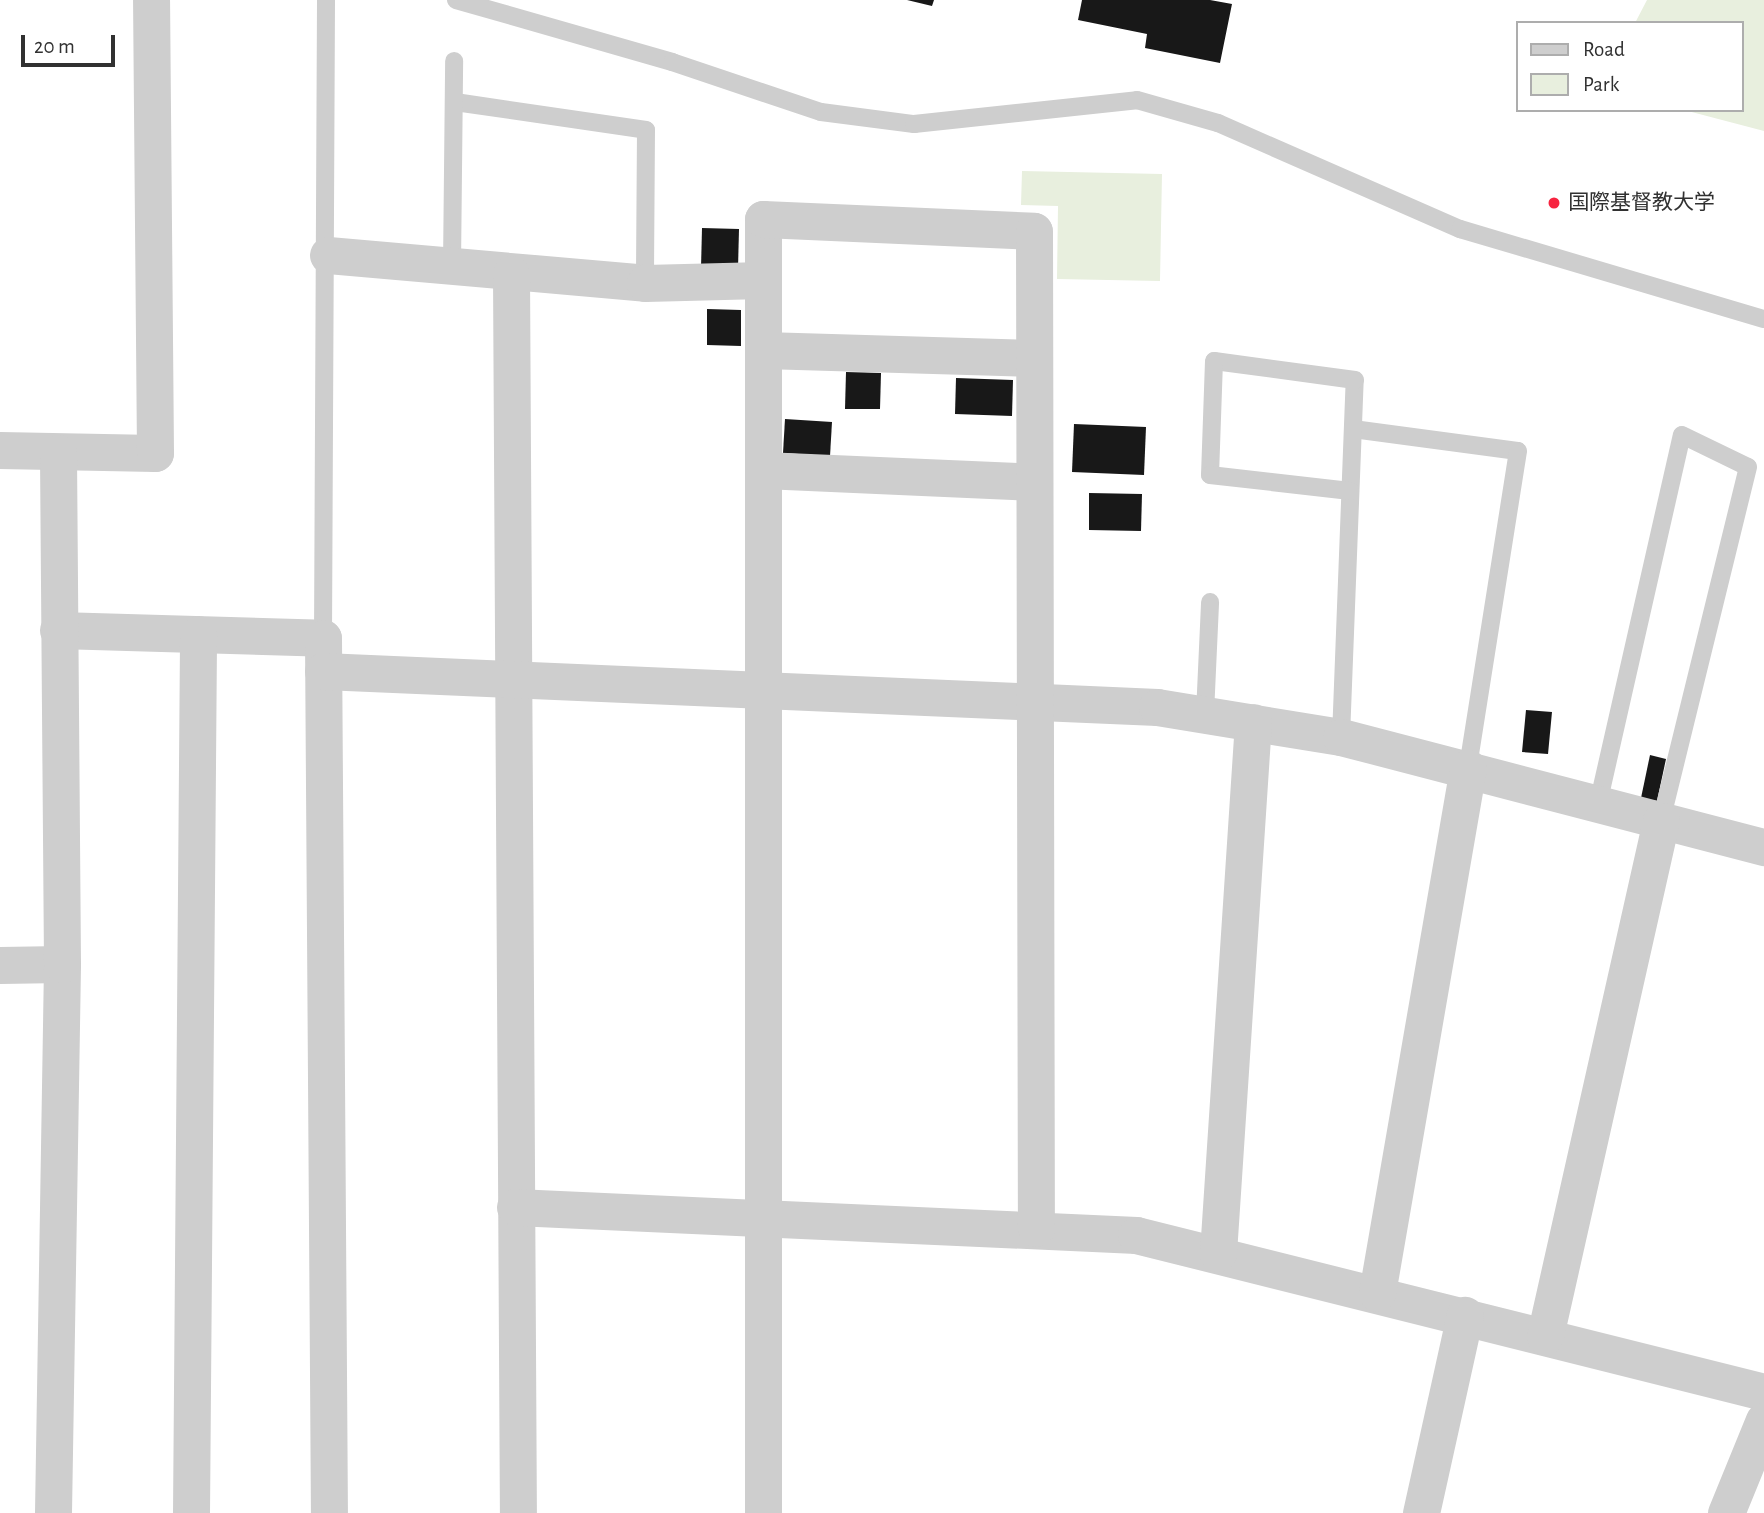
<!DOCTYPE html>
<html>
<head>
<meta charset="utf-8">
<style>
	body { margin:0 }
	#map { position:relative; width:1764px; height:1513px; overflow:hidden; background:#fff; font-family:"Alegreya Sans","Noto Sans JP",sans-serif }
	div>[style] { position:absolute }
	[style*='--x'] { left:calc(var(--x)*1px); top:calc(var(--y)*1px); width:calc(var(--w)*1px); rotate:calc(var(--a)*1deg) }
	.green>* { inset:0; background:#e8efde }
	.building>* { inset:0; background:#181818 }
	.lane>* { height:18px; margin:-9px; padding:0 9px; transform-origin:9px; border-radius:9px; background:#cecece }
	.street>* { height:37px; margin:-18.5px; padding:0 18.5px; transform-origin:18.5px; border-radius:18.5px; background:#cecece }
	.dots>* { width:19px; height:19px; translate:-50% -50%; box-sizing:border-box; border:4px solid #fff; border-radius:50% }
	span { translate:-50% -50%; white-space:nowrap; text-align:center; line-height:1.15; -webkit-text-stroke:7px #fff; paint-order:stroke }
	.poi-label { font-size:21px; color:#313131 }
	.left { translate:0 -50%; text-align:left }
	.legend { position:absolute; left:1516px; top:21px; width:228px; height:91px; box-sizing:border-box; background:#fff; border:2px solid #adadad; margin:0; padding:9px 12px; list-style:none; font-size:21px; color:#313131 }
	.legend li { display:flex; align-items:center; gap:14px; height:35px }
	.legend b { width:35px; border:2px solid #adadad }
	.scale { position:absolute; left:21px; top:35px; width:94px; height:32px; box-sizing:border-box; border:4px solid #313131; border-top:0; padding-left:9px; font-size:21px; line-height:24px; white-space:nowrap; color:#313131; -webkit-text-stroke:5px #fff; paint-order:stroke }
</style>
</head>
<body>
<div id="map">
	<div class="green">
		<div style="clip-path:polygon(1647px 0,1764px 0,1764px 131px,1684px 110px,1741px 110px,1741px 23px,1635px 23px)"></div>
		<div style="clip-path:polygon(1022px 171px,1162px 174px,1160px 281px,1057px 279px,1058px 206px,1021px 205px)"></div>
	</div>
	<div class="building">
		<div style="clip-path:polygon(907px 0,934px 0,932px 6px)"></div>
		<div style="clip-path:polygon(1082px 0,1210px 0,1232px 4px,1220px 63px,1145px 48px,1147px 34px,1078px 20px)"></div>
		<div style="clip-path:polygon(702px 228px,739px 229px,738px 269px,701px 268px)"></div>
		<div style="clip-path:polygon(707px 309px,741px 310px,741px 346px,707px 345px)"></div>
		<div style="clip-path:polygon(846px 372px,881px 373px,880px 409px,845px 409px)"></div>
		<div style="clip-path:polygon(956px 378px,1013px 380px,1012px 416px,955px 414px)"></div>
		<div style="clip-path:polygon(785px 419px,832px 422px,830px 456px,783px 453px)"></div>
		<div style="clip-path:polygon(1074px 424px,1146px 427px,1144px 475px,1072px 472px)"></div>
		<div style="clip-path:polygon(1089px 493px,1142px 494px,1141px 531px,1089px 530px)"></div>
		<div style="clip-path:polygon(1526px 710px,1552px 712px,1548px 754px,1522px 752px)"></div>
		<div style="clip-path:polygon(1650px 755px,1666px 759px,1657px 801px,1641px 798px)"></div>
	</div>
	<div class="lane">
		<div style="--x:456;--y:0;--w:225;--a:16"></div>
		<div style="--x:672;--y:62;--w:157;--a:18.6"></div>
		<div style="--x:821;--y:112;--w:94;--a:7.4"></div>
		<div style="--x:914;--y:124;--w:224;--a:-6.1"></div>
		<div style="--x:1137;--y:100;--w:84;--a:15.9"></div>
		<div style="--x:1218;--y:123;--w:264;--a:23.7"></div>
		<div style="--x:1460;--y:229;--w:317;--a:16.5"></div>
		<div style="--x:455;--y:102;--w:193;--a:8.3"></div>
		<div style="--x:646;--y:130;--w:153;--a:90.4"></div>
		<div style="--x:452;--y:266;--w:205;--a:-89.4"></div>
		<div style="--x:1353;--y:429;--w:166;--a:7.6"></div>
		<div style="--x:1518;--y:451;--w:321;--a:99"></div>
		<div style="--x:323;--y:638;--w:638;--a:-89.73"></div>
		<div style="--x:1205;--y:714;--w:112;--a:-87.4"></div>
		<div style="--x:1341;--y:737;--w:357;--a:-87.8"></div>
		<div style="--x:1355;--y:380;--w:142;--a:-172.3"></div>
		<div style="--x:1214;--y:361;--w:114;--a:92"></div>
		<div style="--x:1210;--y:475;--w:141;--a:6.5"></div>
		<div style="--x:1598;--y:804;--w:378;--a:-77.2"></div>
		<div style="--x:1682;--y:435;--w:73;--a:25.9"></div>
		<div style="--x:1748;--y:467;--w:365;--a:103.8"></div>
	</div>
	<div class="street">
		<div style="--x:328;--y:255;--w:318;--a:5"></div>
		<div style="--x:645;--y:283;--w:118;--a:-1.5"></div>
		<div style="--x:511;--y:274;--w:1239;--a:89.68"></div>
		<div style="--x:763;--y:350;--w:270;--a:1.7"></div>
		<div style="--x:0;--y:450;--w:155;--a:1.1"></div>
		<div style="--x:155;--y:453;--w:453;--a:-90.5"></div>
		<div style="--x:763;--y:470;--w:271;--a:2.5"></div>
		<div style="--x:58;--y:630;--w:265;--a:1.7"></div>
		<div style="--x:323;--y:638;--w:875;--a:89.61"></div>
		<div style="--x:323;--y:671;--w:835;--a:2.47"></div>
		<div style="--x:1157;--y:707;--w:186;--a:9.3"></div>
		<div style="--x:1341;--y:737;--w:437;--a:14.6"></div>
		<div style="--x:0;--y:965;--w:62;--a:-0.9"></div>
		<div style="--x:515;--y:1207;--w:622;--a:2.58"></div>
		<div style="--x:1136;--y:1235;--w:647;--a:14.04"></div>
		<div style="--x:1218;--y:1253;--w:532;--a:-86.23"></div>
		<div style="--x:1377;--y:1293;--w:533;--a:-80.17"></div>
		<div style="--x:1545;--y:1336;--w:528;--a:-77.31"></div>
		<div style="--x:53;--y:1513;--w:549;--a:-89.06"></div>
		<div style="--x:62;--y:964;--w:511;--a:-90.45"></div>
		<div style="--x:191;--y:1513;--w:879;--a:-89.54"></div>
		<div style="--x:763;--y:1513;--w:1294;--a:-90"></div>
		<div style="--x:763;--y:219;--w:271;--a:2.5"></div>
		<div style="--x:1034;--y:231;--w:997;--a:89.89"></div>
		<div style="--x:1421;--y:1513;--w:203;--a:-77.5"></div>
		<div style="--x:1726;--y:1513;--w:100;--a:-67.8"></div>
	</div>
	<div class="dots">
		<div style="left:1554px;top:203px;background:#f72440"></div>
	</div>
	<div class="poi-label">
		<span class="left" style="left:1568px;top:203px">国際基督教大学</span>
	</div>
	<ul class="legend">
	<li><b style="height:9px;background:#cecece"></b>Road</li>
	<li><b style="height:19px;background:#e8efde"></b>Park</li>
	</ul>
	<div class="scale">20 m</div>
</div>
</body>
</html>
